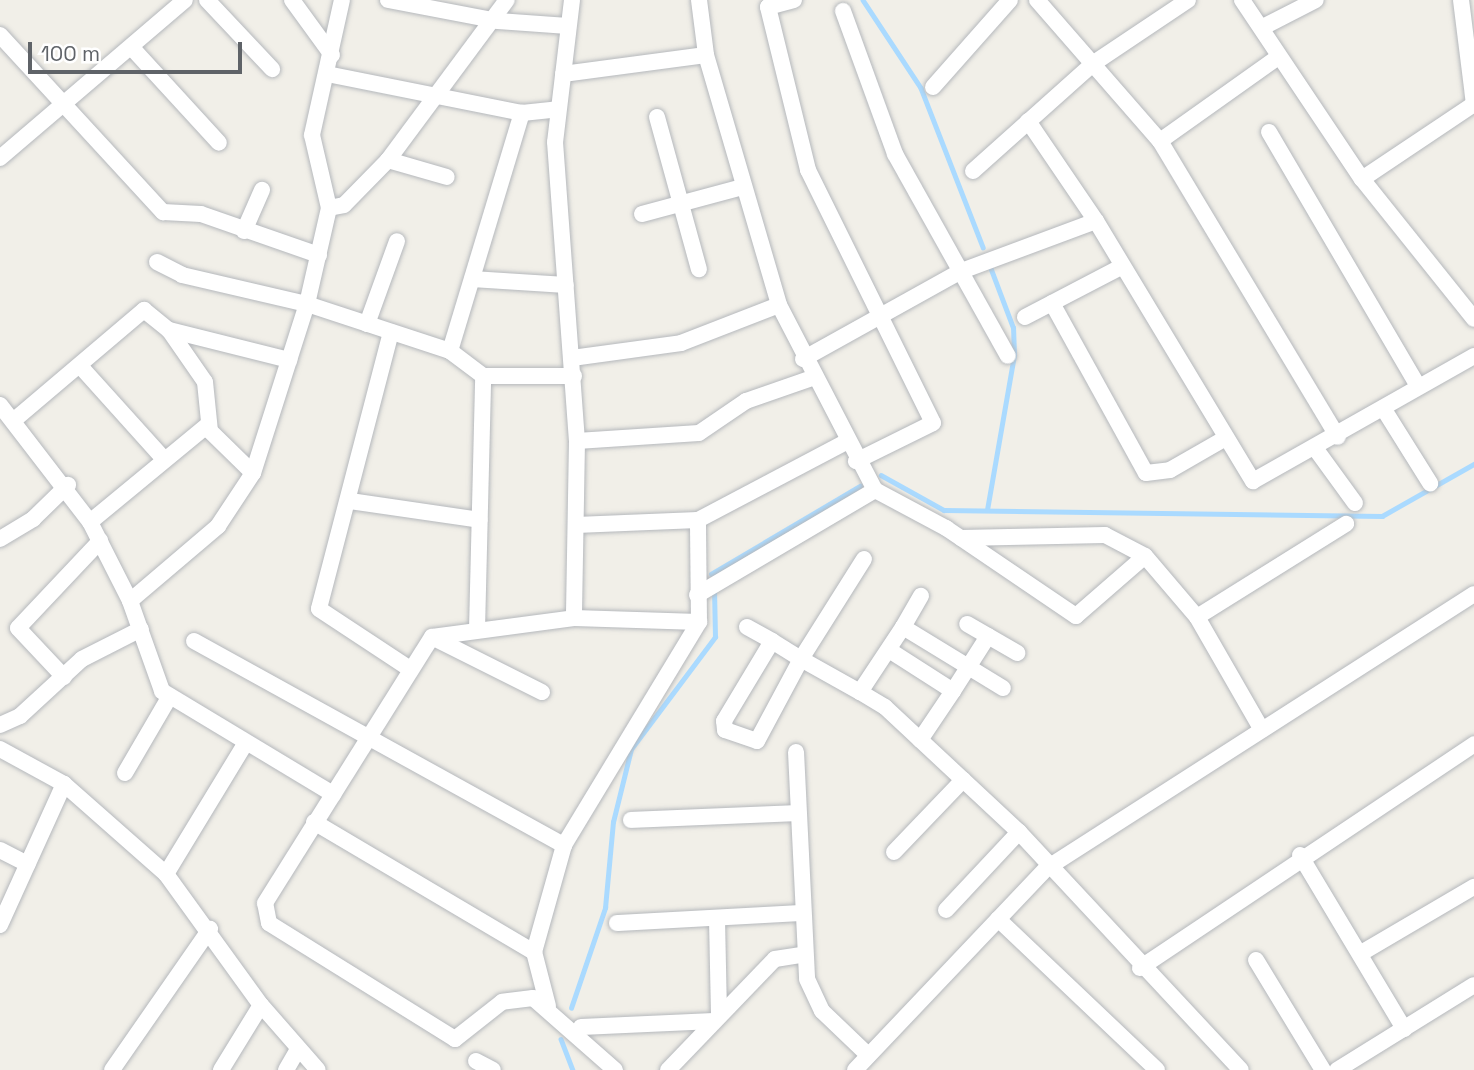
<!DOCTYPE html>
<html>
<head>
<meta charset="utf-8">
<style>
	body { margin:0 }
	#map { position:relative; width:1474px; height:1070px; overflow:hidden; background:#f1efe8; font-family:"Space Grotesk",sans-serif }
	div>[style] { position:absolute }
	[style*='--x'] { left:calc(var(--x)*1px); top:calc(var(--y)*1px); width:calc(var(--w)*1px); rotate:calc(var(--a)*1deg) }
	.stream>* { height:4.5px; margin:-2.25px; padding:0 2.25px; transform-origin:2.25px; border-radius:2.25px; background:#aadaff }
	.roads { filter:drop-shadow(0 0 2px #b5b8bc) drop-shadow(0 0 2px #b5b8bc) }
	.minor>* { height:16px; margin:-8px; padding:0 8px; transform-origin:8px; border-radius:8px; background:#fff }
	span { translate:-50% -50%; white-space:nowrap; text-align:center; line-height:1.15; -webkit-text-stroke:5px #fff; paint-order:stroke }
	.scale { position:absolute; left:28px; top:42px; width:214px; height:32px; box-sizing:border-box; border:4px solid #5f6368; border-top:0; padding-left:9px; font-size:21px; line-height:24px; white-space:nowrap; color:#5f6368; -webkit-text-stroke:5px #fff; paint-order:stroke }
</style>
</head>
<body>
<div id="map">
	<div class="stream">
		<div style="--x:863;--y:0;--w:105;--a:56.6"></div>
		<div style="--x:921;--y:88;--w:171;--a:68.7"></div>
		<div style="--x:881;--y:475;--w:72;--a:29.1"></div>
		<div style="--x:944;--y:510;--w:438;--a:0.8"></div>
		<div style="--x:1382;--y:516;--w:106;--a:-29.5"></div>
		<div style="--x:987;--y:510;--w:157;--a:-80.1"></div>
		<div style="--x:1014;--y:355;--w:27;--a:-92"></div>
		<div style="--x:1013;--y:328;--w:65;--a:-110.7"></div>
		<div style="--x:711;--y:574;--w:173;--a:-30.6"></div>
		<div style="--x:571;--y:1008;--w:106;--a:-71.2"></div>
		<div style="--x:605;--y:908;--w:86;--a:-84.7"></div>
		<div style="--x:613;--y:822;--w:75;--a:-76.1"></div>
		<div style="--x:631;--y:749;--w:140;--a:-53.1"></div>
		<div style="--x:715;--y:637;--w:46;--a:-91.2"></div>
		<div style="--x:561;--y:1039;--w:33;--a:69"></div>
	</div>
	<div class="roads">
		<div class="minor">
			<div style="--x:207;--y:0;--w:95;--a:46.7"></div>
			<div style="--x:292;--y:0;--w:68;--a:54"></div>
			<div style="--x:388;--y:0;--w:112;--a:10.8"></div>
			<div style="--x:498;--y:21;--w:70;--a:4.1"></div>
			<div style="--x:572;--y:0;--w:143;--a:96.8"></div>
			<div style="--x:555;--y:142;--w:300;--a:85.8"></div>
			<div style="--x:577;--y:441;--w:177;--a:91"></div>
			<div style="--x:699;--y:0;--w:55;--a:82.7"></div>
			<div style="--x:706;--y:55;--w:260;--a:73.7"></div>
			<div style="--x:779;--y:305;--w:208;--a:62.6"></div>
			<div style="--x:794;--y:0;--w:27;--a:165"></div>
			<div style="--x:768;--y:7;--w:168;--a:76.2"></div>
			<div style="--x:808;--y:170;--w:282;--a:63.7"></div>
			<div style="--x:933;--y:423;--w:86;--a:153.7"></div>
			<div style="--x:1037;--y:0;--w:187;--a:48.9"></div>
			<div style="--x:1160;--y:141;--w:345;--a:59"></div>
			<div style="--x:1242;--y:0;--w:216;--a:56.2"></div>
			<div style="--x:1362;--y:179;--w:179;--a:51.3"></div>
			<div style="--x:1461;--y:0;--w:106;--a:82.9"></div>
			<div style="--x:843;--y:11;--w:152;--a:70"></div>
			<div style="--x:895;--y:154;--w:231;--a:60.8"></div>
			<div style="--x:1263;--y:27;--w:59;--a:-27"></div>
			<div style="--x:0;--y:35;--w:241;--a:47.4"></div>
			<div style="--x:163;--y:212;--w:38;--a:3"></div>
			<div style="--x:201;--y:214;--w:125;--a:19.2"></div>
			<div style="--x:133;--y:49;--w:127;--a:47.5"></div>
			<div style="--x:327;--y:74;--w:199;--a:11.3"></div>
			<div style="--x:522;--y:113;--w:36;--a:-6"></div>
			<div style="--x:563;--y:74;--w:144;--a:-7.6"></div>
			<div style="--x:933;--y:87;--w:116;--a:-48.5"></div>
			<div style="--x:657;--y:117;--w:158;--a:74.6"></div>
			<div style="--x:1028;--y:121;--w:121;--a:55.8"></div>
			<div style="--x:1096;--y:221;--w:304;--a:58.9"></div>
			<div style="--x:1253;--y:481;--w:254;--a:-29.5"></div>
			<div style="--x:1269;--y:132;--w:294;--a:59.6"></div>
			<div style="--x:1160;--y:141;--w:145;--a:-35.4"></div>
			<div style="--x:0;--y:158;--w:243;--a:-40.5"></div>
			<div style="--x:388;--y:160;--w:61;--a:16.1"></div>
			<div style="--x:973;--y:171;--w:162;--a:-41.8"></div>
			<div style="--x:1094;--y:63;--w:113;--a:-33.8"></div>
			<div style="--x:1362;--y:179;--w:135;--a:-33.8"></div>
			<div style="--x:329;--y:208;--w:15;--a:-11"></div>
			<div style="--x:344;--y:205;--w:63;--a:-45.6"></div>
			<div style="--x:388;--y:160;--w:199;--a:-53.4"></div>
			<div style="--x:642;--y:214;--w:105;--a:-15"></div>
			<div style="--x:244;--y:231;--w:45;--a:-66.3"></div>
			<div style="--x:157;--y:262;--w:28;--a:27"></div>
			<div style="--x:182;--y:275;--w:128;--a:13.1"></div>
			<div style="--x:307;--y:304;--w:151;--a:18.2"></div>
			<div style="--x:450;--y:351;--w:41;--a:37.1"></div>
			<div style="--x:483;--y:376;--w:91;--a:0"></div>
			<div style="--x:472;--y:279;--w:94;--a:3.7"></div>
			<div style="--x:1052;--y:303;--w:194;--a:61.1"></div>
			<div style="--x:1146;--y:473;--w:24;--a:-7"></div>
			<div style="--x:1170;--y:470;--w:62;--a:-29.9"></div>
			<div style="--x:1025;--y:317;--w:110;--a:-27.5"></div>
			<div style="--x:367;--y:324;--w:88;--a:-70.1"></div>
			<div style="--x:169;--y:330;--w:124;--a:14"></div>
			<div style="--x:391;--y:332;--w:286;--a:104.6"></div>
			<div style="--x:319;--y:609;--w:109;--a:33.4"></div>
			<div style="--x:450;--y:351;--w:249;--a:-73.2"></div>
			<div style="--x:572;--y:358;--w:110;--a:-7.8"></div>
			<div style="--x:681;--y:343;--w:105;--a:-21.2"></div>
			<div style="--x:803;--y:359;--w:179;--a:-29.1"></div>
			<div style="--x:959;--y:272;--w:146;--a:-20.4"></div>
			<div style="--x:81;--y:367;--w:121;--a:48"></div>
			<div style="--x:0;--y:405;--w:148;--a:52.4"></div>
			<div style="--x:90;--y:522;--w:89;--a:63.1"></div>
			<div style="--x:130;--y:601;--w:96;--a:70.4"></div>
			<div style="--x:162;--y:691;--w:200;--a:31.1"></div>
			<div style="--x:1383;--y:408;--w:89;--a:57.9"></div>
			<div style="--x:13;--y:421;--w:172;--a:-40.3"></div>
			<div style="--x:144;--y:310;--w:32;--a:39"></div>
			<div style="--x:169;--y:330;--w:63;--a:55.3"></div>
			<div style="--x:205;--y:382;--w:49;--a:84.2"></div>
			<div style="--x:210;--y:431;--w:60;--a:44.3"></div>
			<div style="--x:577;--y:441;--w:122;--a:-3.8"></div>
			<div style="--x:699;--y:433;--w:57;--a:-34.2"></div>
			<div style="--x:746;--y:401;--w:70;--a:-19.2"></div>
			<div style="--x:1315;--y:448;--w:68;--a:54"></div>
			<div style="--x:350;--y:501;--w:131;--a:8.3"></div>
			<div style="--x:90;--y:522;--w:154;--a:-39.5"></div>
			<div style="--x:576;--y:525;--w:122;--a:-2.3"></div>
			<div style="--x:698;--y:520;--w:167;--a:-27.8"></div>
			<div style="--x:961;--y:538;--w:144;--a:-1.2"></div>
			<div style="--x:1105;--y:535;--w:45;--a:27.7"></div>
			<div style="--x:1145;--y:556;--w:80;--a:49.6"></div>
			<div style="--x:1197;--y:617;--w:130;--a:60.1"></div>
			<div style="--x:0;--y:539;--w:39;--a:-31"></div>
			<div style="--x:33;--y:519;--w:49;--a:-44.2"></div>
			<div style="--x:864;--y:559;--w:118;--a:122.2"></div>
			<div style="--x:801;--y:659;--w:93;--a:118.2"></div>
			<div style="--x:757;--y:741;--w:34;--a:-161"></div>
			<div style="--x:725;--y:730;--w:9;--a:-96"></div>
			<div style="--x:724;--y:721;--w:93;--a:-59"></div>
			<div style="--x:772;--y:641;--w:34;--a:32"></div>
			<div style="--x:801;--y:659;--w:68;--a:29.2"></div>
			<div style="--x:860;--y:692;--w:29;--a:31"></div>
			<div style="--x:885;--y:707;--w:183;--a:43"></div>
			<div style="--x:1019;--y:832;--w:325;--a:47"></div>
			<div style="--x:697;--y:595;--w:207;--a:-30.5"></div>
			<div style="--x:875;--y:490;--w:81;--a:28.2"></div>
			<div style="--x:946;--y:528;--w:157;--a:34.1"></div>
			<div style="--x:1076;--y:616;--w:91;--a:-41"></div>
			<div style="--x:130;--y:601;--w:116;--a:-40.4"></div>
			<div style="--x:218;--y:526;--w:64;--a:-56.6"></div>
			<div style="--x:253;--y:473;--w:177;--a:-72.3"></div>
			<div style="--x:307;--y:304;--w:98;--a:-77.1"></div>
			<div style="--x:329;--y:208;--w:75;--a:-103.1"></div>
			<div style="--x:312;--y:135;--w:138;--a:-77.5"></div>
			<div style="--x:1197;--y:617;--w:176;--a:-32"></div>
			<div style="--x:747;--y:627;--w:29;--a:29"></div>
			<div style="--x:903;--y:627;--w:36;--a:-60"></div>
			<div style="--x:477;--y:630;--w:254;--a:-88.6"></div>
			<div style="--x:988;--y:636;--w:34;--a:30"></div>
			<div style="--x:432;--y:637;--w:123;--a:26.6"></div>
			<div style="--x:194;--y:641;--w:423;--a:28.9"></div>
			<div style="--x:889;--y:650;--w:76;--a:32.6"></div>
			<div style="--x:953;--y:691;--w:59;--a:124"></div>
			<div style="--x:64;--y:677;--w:67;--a:-133.2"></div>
			<div style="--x:18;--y:628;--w:120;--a:-46.7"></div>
			<div style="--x:953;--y:691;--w:65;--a:-57.5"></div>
			<div style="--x:988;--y:636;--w:24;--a:-150"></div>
			<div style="--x:860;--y:692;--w:78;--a:-56.5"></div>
			<div style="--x:903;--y:627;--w:117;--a:31.4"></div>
			<div style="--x:0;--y:725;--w:22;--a:-24"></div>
			<div style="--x:20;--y:716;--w:84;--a:-42.6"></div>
			<div style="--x:82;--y:659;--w:66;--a:-27"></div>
			<div style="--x:0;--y:749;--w:73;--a:28.7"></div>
			<div style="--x:64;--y:784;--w:136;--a:41.4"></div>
			<div style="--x:166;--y:874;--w:162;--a:54.1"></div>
			<div style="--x:261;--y:1005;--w:86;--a:48.8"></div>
			<div style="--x:796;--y:752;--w:227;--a:87.2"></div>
			<div style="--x:807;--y:979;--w:35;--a:65"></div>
			<div style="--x:822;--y:1011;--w:64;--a:43.7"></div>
			<div style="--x:125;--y:773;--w:89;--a:-59.7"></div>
			<div style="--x:631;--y:820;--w:166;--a:-2.4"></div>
			<div style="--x:314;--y:822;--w:256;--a:30.6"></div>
			<div style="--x:0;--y:850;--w:31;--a:27"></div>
			<div style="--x:894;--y:852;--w:100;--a:-46.2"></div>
			<div style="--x:1300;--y:855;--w:203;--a:59.1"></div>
			<div style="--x:166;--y:874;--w:152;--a:-58.7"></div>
			<div style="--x:946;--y:910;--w:107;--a:-46.9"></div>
			<div style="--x:717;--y:919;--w:96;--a:88.8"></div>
			<div style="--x:998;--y:919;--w:219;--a:43.5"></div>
			<div style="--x:617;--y:923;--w:185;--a:-3.1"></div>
			<div style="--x:0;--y:925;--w:155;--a:-65.6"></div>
			<div style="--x:1363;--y:952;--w:129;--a:-30.4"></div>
			<div style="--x:1256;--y:960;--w:129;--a:58.7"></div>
			<div style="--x:1140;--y:968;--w:402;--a:-33.8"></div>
			<div style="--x:548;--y:1006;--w:56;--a:-104.5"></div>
			<div style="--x:534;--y:952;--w:111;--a:-74.3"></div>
			<div style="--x:564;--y:845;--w:261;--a:-58.8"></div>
			<div style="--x:699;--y:622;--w:102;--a:-90.6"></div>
			<div style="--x:581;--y:1027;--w:133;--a:-2.6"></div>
			<div style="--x:476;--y:1061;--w:19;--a:28"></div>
			<div style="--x:112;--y:1070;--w:172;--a:-55.2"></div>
			<div style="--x:221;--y:1070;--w:76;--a:-58.4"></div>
			<div style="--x:286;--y:1070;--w:22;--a:-60"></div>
			<div style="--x:615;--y:1070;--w:109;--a:-138.7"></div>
			<div style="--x:533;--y:998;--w:31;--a:173"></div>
			<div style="--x:502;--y:1002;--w:60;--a:141.8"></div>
			<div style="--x:455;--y:1039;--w:219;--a:-148.1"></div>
			<div style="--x:269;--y:923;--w:20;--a:-101"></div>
			<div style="--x:265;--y:903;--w:314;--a:-57.9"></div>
			<div style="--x:432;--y:637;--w:143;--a:-7.6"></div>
			<div style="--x:574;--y:618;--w:125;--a:1.8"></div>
			<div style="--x:668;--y:1070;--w:154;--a:-46.1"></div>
			<div style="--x:775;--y:959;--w:30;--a:-9"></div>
			<div style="--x:855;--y:1070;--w:279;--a:-46.5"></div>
			<div style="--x:1047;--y:868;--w:507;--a:-32.69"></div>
			<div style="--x:1337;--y:1070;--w:161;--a:-31.8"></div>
		</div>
	</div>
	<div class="scale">100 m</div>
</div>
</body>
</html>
